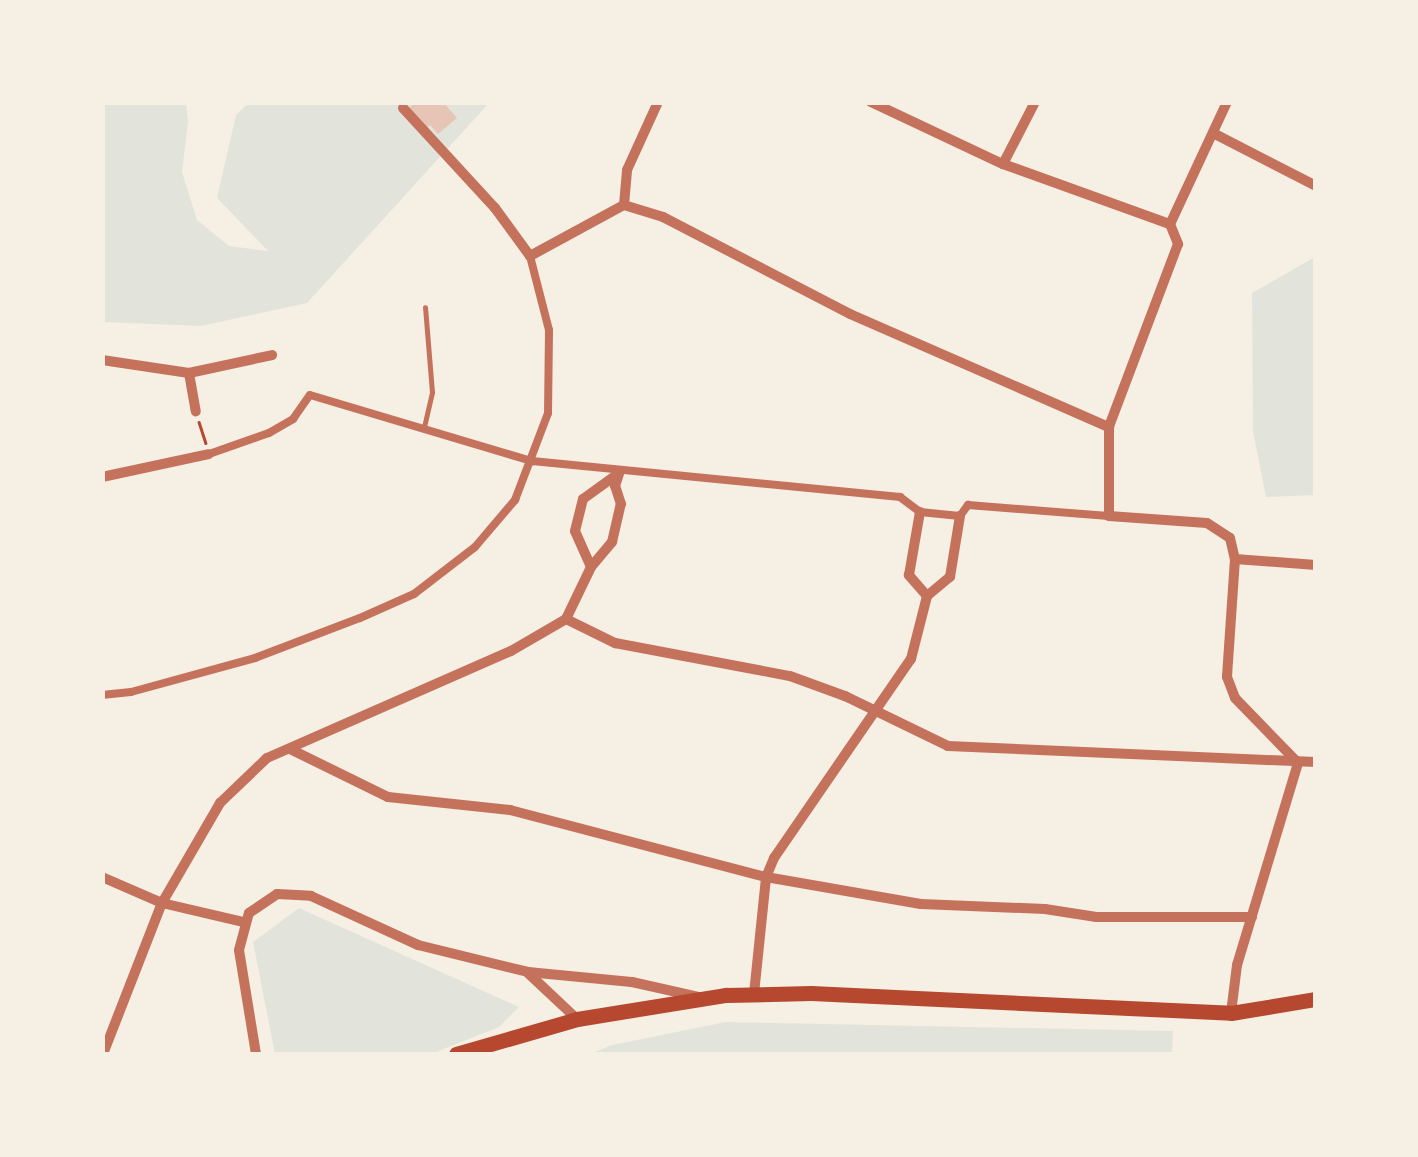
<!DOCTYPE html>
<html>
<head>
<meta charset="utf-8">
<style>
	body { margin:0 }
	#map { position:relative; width:1418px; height:1157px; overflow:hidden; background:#f6efe4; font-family:"IBM Plex Sans",sans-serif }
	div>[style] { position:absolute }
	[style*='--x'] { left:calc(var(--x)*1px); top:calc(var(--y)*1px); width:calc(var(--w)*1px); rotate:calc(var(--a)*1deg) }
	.green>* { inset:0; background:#e2e4dc }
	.building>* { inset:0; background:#e6c5b7 }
	.path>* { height:2.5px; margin:-1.25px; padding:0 1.25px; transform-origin:1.25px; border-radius:1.25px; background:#b5482f }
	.service>* { height:5px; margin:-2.5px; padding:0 2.5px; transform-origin:2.5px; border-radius:2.5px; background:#c5725c }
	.pedestrian>* { height:8px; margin:-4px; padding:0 4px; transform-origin:4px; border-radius:4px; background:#c5725c }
	.minor>* { height:10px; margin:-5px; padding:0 5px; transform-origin:5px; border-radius:5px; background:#c5725c }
	.secondary>* { height:15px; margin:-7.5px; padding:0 7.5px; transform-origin:7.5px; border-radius:7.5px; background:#b5482f }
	span { translate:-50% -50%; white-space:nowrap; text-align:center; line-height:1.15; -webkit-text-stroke:8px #f6efe4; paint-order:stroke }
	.frame { position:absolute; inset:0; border:105px solid #f6efe4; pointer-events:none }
</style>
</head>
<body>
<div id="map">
	<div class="green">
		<div style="clip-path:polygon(103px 103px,186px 103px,188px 122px,182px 172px,197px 220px,229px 246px,268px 251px,217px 198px,236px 115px,248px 103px,489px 103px,307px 303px,201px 326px,103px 322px)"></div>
		<div style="clip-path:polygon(1315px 257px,1315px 495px,1266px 497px,1253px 431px,1252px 293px)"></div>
		<div style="clip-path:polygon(299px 908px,519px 1007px,499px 1027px,431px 1054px,275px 1054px,253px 942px)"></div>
		<div style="clip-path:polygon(726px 1022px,1173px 1031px,1172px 1054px,590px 1054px,612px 1045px)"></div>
	</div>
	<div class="building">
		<div style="clip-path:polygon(415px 102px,443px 102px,457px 118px,438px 134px,430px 125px,426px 129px,408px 109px)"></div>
	</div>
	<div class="path">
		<div style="--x:199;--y:422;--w:22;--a:72"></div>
	</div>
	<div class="service">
		<div style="--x:424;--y:427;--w:36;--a:-77"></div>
		<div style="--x:432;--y:392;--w:85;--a:-94.7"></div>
	</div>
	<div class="pedestrian">
		<div style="--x:209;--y:454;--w:64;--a:-19.3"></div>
		<div style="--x:269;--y:433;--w:28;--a:-30"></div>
		<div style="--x:293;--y:419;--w:29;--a:-55"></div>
		<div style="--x:310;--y:395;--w:232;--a:16.6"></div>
		<div style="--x:532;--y:461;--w:370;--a:5.6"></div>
		<div style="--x:900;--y:497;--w:25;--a:37"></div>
		<div style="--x:920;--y:512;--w:40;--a:5.7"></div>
		<div style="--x:960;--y:516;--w:14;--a:-54"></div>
		<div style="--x:968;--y:505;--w:141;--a:4.5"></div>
		<div style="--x:102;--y:695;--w:29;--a:-6"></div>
		<div style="--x:131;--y:692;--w:129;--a:-15.3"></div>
		<div style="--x:255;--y:658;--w:112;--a:-20.9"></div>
		<div style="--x:360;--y:618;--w:59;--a:-24"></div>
		<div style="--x:414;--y:594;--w:77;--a:-37.6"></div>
		<div style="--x:475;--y:547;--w:62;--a:-49.6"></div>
		<div style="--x:515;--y:500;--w:93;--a:-69.2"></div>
		<div style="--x:548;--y:413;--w:83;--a:-89.3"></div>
		<div style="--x:549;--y:330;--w:76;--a:-104.4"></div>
	</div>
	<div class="minor">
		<div style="--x:871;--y:102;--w:146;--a:25.2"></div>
		<div style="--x:1003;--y:164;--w:177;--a:19.8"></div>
		<div style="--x:1227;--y:102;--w:135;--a:115"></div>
		<div style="--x:1170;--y:224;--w:22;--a:68"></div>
		<div style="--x:1178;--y:244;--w:196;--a:110.7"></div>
		<div style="--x:1109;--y:427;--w:89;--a:90"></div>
		<div style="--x:1109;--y:516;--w:98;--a:4.1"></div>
		<div style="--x:1207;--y:523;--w:27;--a:33"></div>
		<div style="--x:1230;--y:538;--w:22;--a:77"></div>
		<div style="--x:1235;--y:559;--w:118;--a:93.9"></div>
		<div style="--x:1227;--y:677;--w:22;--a:69"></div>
		<div style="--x:1235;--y:698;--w:91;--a:45.9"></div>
		<div style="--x:1298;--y:763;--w:211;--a:106.8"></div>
		<div style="--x:1237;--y:965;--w:48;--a:97.1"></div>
		<div style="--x:403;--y:108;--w:136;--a:47.4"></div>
		<div style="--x:495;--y:208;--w:59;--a:53.9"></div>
		<div style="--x:530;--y:256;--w:107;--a:-28.5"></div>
		<div style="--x:624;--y:205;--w:41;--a:17.1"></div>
		<div style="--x:663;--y:217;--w:211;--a:27.4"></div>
		<div style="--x:850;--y:314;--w:283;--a:23.6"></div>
		<div style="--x:1213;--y:133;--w:116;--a:27.2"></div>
		<div style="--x:1003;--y:164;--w:70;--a:-62.7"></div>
		<div style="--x:624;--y:205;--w:35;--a:-85"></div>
		<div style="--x:627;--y:170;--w:75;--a:-65.5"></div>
		<div style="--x:102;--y:360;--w:88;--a:8.5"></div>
		<div style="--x:189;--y:373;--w:39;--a:80"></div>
		<div style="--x:189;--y:373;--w:85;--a:-12.2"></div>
		<div style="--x:102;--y:477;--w:109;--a:-12.1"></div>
		<div style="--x:1235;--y:559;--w:81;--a:4.2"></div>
		<div style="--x:591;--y:567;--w:33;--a:-50"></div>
		<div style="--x:612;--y:542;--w:39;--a:-77"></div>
		<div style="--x:621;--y:504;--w:19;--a:-108"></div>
		<div style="--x:615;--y:486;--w:13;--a:-72"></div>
		<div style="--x:927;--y:596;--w:30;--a:-40"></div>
		<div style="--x:950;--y:577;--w:62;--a:-80.7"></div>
		<div style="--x:566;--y:619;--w:55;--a:26.1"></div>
		<div style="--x:615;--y:643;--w:178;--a:10.7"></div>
		<div style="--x:790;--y:676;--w:59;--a:20"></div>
		<div style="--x:845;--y:696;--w:114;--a:25.9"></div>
		<div style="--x:948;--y:746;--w:368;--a:2.5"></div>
		<div style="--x:290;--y:749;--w:109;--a:26.1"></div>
		<div style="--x:388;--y:797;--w:123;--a:6.1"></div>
		<div style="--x:510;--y:810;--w:265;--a:14.7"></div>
		<div style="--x:766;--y:877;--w:157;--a:9.9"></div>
		<div style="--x:921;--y:904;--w:124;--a:2.3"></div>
		<div style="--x:1045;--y:909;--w:52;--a:8.9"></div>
		<div style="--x:1096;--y:917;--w:156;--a:0"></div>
		<div style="--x:102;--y:877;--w:65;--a:23.4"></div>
		<div style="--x:162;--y:903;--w:83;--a:13.2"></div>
		<div style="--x:528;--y:973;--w:67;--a:43.2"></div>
		<div style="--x:754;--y:994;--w:118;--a:-84.1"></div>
		<div style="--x:766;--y:877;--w:21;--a:-67"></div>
		<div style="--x:774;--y:858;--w:242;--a:-55.5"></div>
		<div style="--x:911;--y:659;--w:65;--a:-75.7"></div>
		<div style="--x:927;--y:596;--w:28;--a:-131"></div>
		<div style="--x:909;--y:575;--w:64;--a:-80.1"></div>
		<div style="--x:103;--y:1054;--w:162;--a:-68.7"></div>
		<div style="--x:162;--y:903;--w:116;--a:-59.9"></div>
		<div style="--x:220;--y:803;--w:65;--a:-43.8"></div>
		<div style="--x:267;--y:758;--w:266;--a:-23.7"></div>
		<div style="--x:511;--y:651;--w:64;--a:-30.2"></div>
		<div style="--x:566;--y:619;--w:58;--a:-64.3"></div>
		<div style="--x:591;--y:567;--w:39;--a:-114"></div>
		<div style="--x:575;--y:531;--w:33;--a:-76"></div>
		<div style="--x:583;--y:499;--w:44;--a:-35.8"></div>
		<div style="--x:256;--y:1054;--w:105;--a:-99.3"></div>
		<div style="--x:239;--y:950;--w:38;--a:-75"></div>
		<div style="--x:249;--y:913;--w:34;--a:-34"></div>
		<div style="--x:277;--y:894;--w:34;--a:3"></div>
		<div style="--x:311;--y:896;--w:118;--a:24.6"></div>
		<div style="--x:418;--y:945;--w:113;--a:13.8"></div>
		<div style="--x:528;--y:972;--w:104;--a:5.5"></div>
		<div style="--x:632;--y:982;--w:69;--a:12.6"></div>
	</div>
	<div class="secondary">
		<div style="--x:456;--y:1054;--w:126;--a:-16.1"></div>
		<div style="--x:577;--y:1019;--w:151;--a:-9.2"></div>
		<div style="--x:726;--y:995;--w:85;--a:-1.3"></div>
		<div style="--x:811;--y:993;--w:420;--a:2.7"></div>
		<div style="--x:1231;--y:1013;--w:86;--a:-9.4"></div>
	</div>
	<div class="frame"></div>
</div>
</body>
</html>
